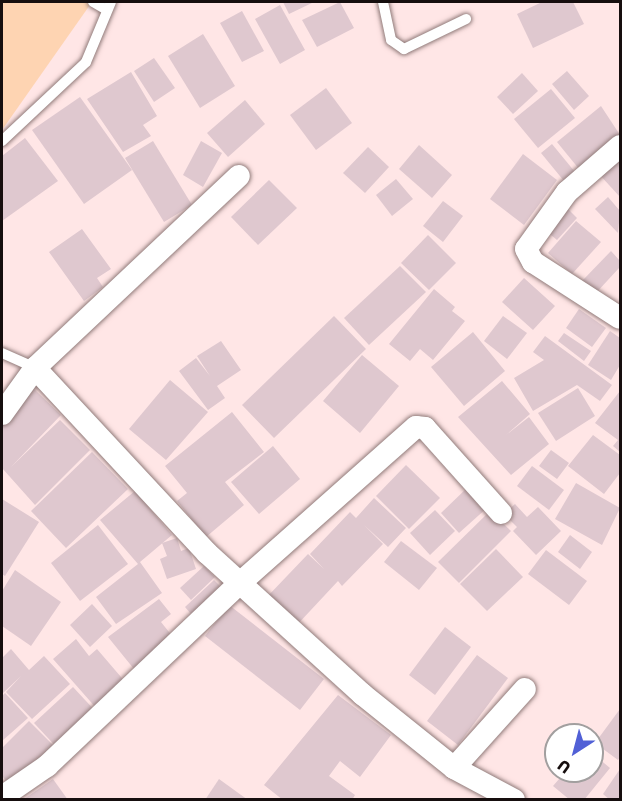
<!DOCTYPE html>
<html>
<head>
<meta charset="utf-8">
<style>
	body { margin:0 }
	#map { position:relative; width:622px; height:801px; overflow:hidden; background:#ffe6e6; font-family:Poppins,sans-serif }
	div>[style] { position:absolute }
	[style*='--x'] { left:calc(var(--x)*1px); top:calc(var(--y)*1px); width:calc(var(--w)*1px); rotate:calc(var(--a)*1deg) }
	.green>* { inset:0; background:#fed4b2 }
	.building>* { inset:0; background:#dfc8cf }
	.roads { filter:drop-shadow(0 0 2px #917b7a) drop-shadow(0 0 2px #917b7a) }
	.lane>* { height:10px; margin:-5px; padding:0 5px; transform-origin:5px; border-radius:5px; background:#fff }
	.street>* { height:22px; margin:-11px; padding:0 11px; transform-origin:11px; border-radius:11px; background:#fff }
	span { translate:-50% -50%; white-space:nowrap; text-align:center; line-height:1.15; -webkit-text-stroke:4.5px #fff; paint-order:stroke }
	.frame { position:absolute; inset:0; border:3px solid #160e0e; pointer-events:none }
	.north { position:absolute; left:544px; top:723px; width:60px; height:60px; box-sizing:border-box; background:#fff; border:2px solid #a29f9f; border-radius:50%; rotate:216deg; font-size:16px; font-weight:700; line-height:24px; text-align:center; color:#160e0e }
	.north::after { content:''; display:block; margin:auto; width:21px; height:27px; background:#5160d6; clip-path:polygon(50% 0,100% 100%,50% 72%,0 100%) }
</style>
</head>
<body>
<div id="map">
	<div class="green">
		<div style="clip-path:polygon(2px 2px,92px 2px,2px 130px)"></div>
	</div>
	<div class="building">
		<div style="clip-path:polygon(283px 2px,314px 2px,289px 14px)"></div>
		<div style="clip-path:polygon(340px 2px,354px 28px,317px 47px,302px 20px)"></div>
		<div style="clip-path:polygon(542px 2px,573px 2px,584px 24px,533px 48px,517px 14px)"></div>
		<div style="clip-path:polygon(280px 5px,305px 50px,280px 64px,255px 19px)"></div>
		<div style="clip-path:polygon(242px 11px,264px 51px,242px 62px,220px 23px)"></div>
		<div style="clip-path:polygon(203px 34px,235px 86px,200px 108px,168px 56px)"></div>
		<div style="clip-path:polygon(154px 58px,175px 88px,154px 102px,134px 71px)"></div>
		<div style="clip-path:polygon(567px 71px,589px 96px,574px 110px,552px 84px)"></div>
		<div style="clip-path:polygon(131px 72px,157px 116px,143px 125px,151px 136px,123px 152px,87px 99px)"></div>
		<div style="clip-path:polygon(522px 73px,538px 91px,513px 114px,497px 97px)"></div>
		<div style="clip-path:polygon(326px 88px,352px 123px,316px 150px,290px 115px)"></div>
		<div style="clip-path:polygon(551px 89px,575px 118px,538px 148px,514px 119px)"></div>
		<div style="clip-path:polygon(80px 97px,132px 170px,84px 204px,32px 130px)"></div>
		<div style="clip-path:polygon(245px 100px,265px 124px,228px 157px,207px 133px)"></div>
		<div style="clip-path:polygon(601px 106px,620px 135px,579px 169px,557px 142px)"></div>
		<div style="clip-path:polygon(25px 138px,58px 181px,2px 221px,2px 156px)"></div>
		<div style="clip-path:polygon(153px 141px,192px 205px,164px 222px,125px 158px)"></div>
		<div style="clip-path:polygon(201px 141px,222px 153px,203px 187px,183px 175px)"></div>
		<div style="clip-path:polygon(552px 144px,575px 172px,564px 181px,541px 153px)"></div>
		<div style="clip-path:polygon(419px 145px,452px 175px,432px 198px,399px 169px)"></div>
		<div style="clip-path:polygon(368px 147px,389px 167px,365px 193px,343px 173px)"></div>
		<div style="clip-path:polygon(620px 152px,620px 197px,598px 173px)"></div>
		<div style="clip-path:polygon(523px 154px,557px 180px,524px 225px,490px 199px)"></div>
		<div style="clip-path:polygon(396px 179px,413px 199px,392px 216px,376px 195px)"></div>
		<div style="clip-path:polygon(269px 180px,297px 208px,258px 245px,231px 217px)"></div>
		<div style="clip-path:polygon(608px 197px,620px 211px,618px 233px,595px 209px)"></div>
		<div style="clip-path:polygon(443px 201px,463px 216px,443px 242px,423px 226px)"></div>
		<div style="clip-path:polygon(565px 206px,577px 218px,557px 240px,544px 229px)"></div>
		<div style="clip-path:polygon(576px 221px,601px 242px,572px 274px,548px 253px)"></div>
		<div style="clip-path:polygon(82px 229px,111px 269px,97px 278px,103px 287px,84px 301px,49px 252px)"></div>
		<div style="clip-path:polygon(428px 235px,456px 263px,429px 290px,401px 263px)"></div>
		<div style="clip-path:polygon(611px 251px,620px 261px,620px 267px,595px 294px,582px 281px)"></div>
		<div style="clip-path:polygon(400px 266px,426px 292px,369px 345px,344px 318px)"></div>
		<div style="clip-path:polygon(524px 278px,555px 306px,533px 330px,502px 302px)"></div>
		<div style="clip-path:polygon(434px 289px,455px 307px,452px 311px,465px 321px,433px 360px,420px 349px,410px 361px,389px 344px)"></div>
		<div style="clip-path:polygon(579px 309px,606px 328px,592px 347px,566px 328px)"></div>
		<div style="clip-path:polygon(334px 316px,366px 349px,274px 438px,242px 405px)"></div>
		<div style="clip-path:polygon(503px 316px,527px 333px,507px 359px,484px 341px)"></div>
		<div style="clip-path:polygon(610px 331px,620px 338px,620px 365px,611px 380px,588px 365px)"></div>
		<div style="clip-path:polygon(473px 332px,505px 371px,464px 406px,431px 367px)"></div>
		<div style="clip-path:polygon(564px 333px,591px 351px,584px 361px,558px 341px)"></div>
		<div style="clip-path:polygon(545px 336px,612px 385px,600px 401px,577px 385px,533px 411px,514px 378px,544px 360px,533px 352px)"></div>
		<div style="clip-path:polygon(221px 341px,241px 370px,217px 386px,225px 398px,208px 410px,179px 371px,196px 358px,210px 376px,197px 356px)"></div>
		<div style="clip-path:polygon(362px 355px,399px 386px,360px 433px,323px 401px)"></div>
		<div style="clip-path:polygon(170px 380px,208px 412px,166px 460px,129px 429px)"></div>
		<div style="clip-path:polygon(502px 381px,530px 414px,506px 435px,529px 417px,549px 444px,511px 475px,458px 417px)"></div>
		<div style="clip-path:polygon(578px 388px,595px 416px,556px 441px,538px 413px)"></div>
		<div style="clip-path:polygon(34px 389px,61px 415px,11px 467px,60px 420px,90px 450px,35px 505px,2px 468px,2px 423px)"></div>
		<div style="clip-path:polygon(620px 391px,620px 452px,613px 446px,618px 440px,595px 423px)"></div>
		<div style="clip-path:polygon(232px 412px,264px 452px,225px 482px,244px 505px,206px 537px,177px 501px,187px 493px,165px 466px)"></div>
		<div style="clip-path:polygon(593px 435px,620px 455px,620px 473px,604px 494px,568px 466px)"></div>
		<div style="clip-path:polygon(273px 446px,300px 479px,259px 514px,231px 482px)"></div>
		<div style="clip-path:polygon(551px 450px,569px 463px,557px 479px,539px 466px)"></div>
		<div style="clip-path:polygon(92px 452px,128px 489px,66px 548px,31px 511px)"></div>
		<div style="clip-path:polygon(406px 465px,440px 498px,409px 529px,376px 496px)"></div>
		<div style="clip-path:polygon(532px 466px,564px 490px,549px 510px,517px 486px)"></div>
		<div style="clip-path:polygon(576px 483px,620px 508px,602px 545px,555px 519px)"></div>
		<div style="clip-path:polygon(469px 486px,488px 507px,459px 533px,441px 513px)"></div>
		<div style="clip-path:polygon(135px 491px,172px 535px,140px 562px,162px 593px,116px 624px,96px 597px,138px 564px,100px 520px)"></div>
		<div style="clip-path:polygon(374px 498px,406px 528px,388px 547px,364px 525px,383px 544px,342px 586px,338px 581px,296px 626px,266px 598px,308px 554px,324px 569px,310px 554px,350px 512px,356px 518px)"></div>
		<div style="clip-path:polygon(2px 499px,39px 522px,5px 576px,2px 574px)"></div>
		<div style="clip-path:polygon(515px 504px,527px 517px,538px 507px,561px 531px,536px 555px,513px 531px,517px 527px,504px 514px)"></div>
		<div style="clip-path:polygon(435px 510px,455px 531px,430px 555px,410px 533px)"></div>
		<div style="clip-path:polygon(490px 511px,511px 531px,459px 583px,438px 562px)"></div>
		<div style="clip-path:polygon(98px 525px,128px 564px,80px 601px,51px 563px)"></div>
		<div style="clip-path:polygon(570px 535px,592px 552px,580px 569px,558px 552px)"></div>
		<div style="clip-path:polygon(177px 538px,181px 551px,189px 548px,196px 569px,167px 579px,160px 559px,167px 556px,162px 543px)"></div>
		<div style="clip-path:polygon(401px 541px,437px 568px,419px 590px,384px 562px)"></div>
		<div style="clip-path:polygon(496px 549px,523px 577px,487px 611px,460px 584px)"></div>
		<div style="clip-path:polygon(546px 550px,587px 581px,569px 605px,528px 574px)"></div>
		<div style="clip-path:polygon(204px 566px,215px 577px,191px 600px,180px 588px)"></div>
		<div style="clip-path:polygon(15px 570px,61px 602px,31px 646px,2px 626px,2px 591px)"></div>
		<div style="clip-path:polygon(214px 580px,227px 593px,197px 621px,185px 607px)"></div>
		<div style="clip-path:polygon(159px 599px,171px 614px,161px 622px,177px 642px,138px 674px,108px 637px)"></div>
		<div style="clip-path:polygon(92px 604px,112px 626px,90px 647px,70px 625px)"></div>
		<div style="clip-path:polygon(229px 605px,324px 679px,300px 710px,205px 636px)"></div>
		<div style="clip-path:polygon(445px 627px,471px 647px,435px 695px,409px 675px)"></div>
		<div style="clip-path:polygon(76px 639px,89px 656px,97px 649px,127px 684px,97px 709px,53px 659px)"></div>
		<div style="clip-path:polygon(11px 649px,29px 670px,44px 656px,70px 684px,32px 719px,6px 692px,21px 676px,2px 694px,2px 658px)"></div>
		<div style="clip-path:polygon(477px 655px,508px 678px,458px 745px,427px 721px)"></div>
		<div style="clip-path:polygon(73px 687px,99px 715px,60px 751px,34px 723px)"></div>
		<div style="clip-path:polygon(5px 693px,28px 718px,2px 741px,2px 696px)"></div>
		<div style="clip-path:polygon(338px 695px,391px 735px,360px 777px,340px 761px,329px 776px,355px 795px,352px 800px,283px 800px,264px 785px)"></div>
		<div style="clip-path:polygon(620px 709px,620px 757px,618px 760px,595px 743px)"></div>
		<div style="clip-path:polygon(29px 721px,53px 745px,11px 786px,2px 776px,2px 748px)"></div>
		<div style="clip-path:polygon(592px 753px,610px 768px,584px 800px,570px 800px,553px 786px,566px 771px,592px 771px)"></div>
		<div style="clip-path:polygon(620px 769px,620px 800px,610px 800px,603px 794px)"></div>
		<div style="clip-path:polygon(53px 779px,68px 800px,23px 800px,27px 797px)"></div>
		<div style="clip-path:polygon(219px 779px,248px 800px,205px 800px)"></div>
	</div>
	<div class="roads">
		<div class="lane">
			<div style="--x:93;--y:2;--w:14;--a:30"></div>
			<div style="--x:383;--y:2;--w:39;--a:78"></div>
			<div style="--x:391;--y:40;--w:16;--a:35"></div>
			<div style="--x:404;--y:49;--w:69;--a:-25.8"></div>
			<div style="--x:2;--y:141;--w:115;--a:-43.2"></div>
			<div style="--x:86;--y:62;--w:65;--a:-67.4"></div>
			<div style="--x:2;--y:353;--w:36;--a:24"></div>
		</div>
		<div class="street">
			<div style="--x:620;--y:146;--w:70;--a:139"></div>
			<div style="--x:567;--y:192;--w:70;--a:125.7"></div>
			<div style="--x:526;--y:249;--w:15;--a:62"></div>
			<div style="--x:533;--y:262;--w:103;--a:32.8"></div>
			<div style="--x:35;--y:368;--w:253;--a:47.1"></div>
			<div style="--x:207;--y:553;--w:210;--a:42.3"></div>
			<div style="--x:362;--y:694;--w:118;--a:38.8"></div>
			<div style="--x:454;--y:768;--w:68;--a:28.1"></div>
			<div style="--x:2;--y:414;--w:57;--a:-54.3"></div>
			<div style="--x:35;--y:368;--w:280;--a:-43.3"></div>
			<div style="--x:454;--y:768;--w:106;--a:-48.1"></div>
			<div style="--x:2;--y:797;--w:55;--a:-34.6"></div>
			<div style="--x:47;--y:766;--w:266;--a:-43.5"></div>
			<div style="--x:240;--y:583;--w:235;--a:-41.6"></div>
			<div style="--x:416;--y:427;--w:9;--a:6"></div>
			<div style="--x:425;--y:428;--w:114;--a:48.2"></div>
		</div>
	</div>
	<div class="frame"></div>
	<div class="north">U</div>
</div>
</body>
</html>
